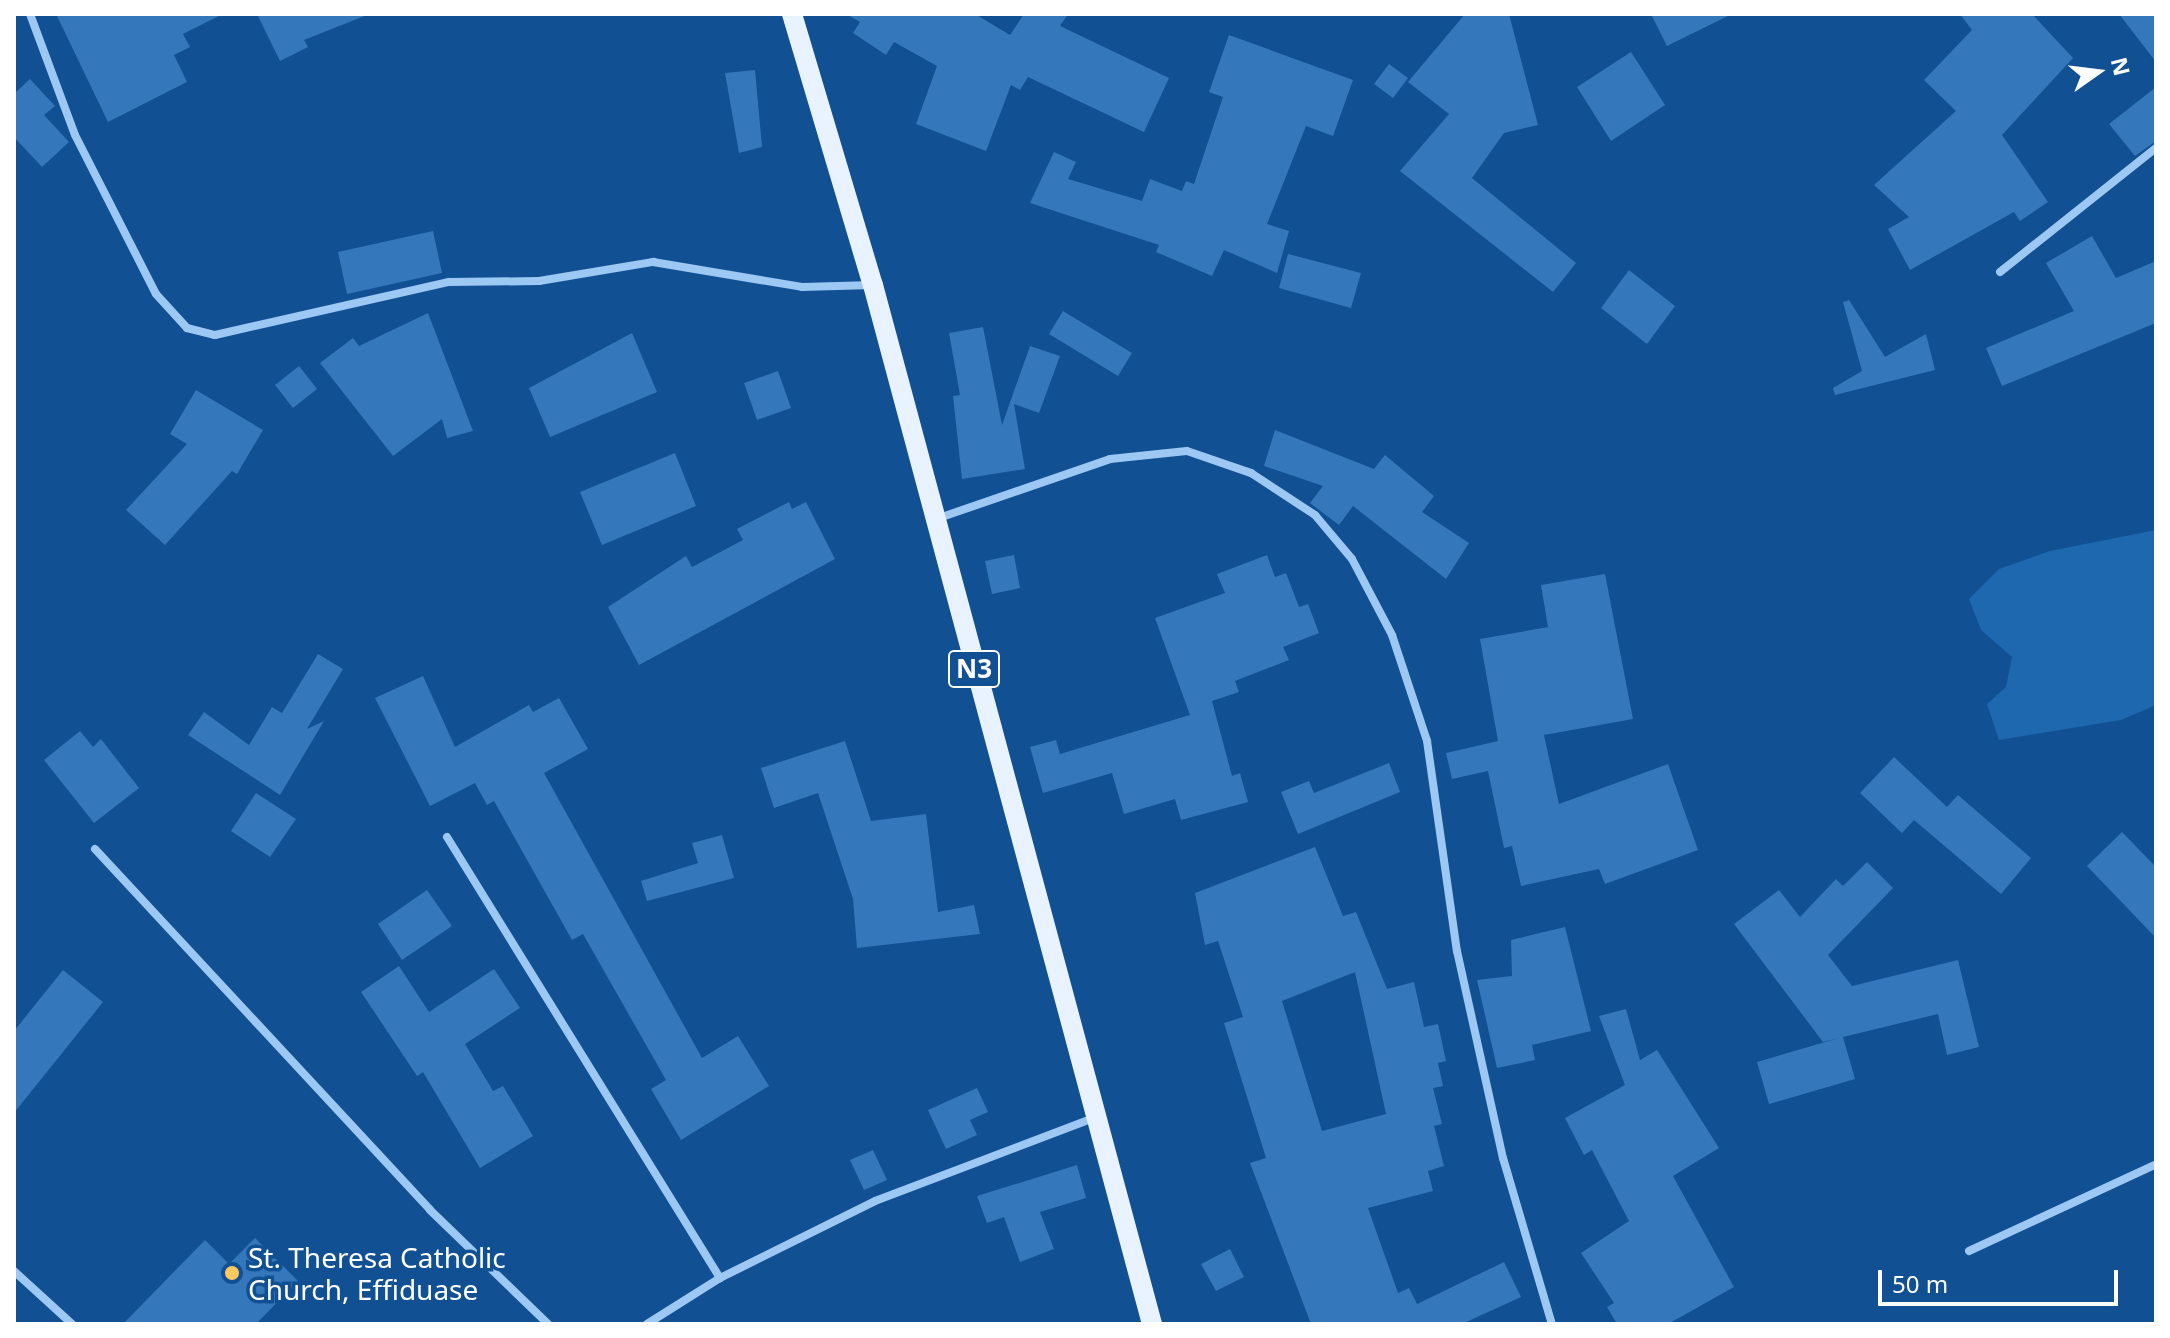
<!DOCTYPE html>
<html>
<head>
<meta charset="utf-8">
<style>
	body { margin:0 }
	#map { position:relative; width:2170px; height:1338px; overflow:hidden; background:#105093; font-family:"Noto Sans",sans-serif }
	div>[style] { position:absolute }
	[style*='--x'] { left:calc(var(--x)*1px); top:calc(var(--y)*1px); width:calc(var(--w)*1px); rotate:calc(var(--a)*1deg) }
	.green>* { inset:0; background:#1e68b0 }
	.building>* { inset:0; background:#3477ba }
	.minor>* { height:8px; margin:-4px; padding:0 4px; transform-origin:4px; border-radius:4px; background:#9cc8f3 }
	.primary>* { height:20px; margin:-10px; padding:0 10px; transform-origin:10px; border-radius:10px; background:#e9f2ff }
	.dots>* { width:22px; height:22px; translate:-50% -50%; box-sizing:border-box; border:4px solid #105093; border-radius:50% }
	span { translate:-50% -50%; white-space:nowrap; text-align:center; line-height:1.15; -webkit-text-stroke:7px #105093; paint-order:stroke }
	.shield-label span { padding:2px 6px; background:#105093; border:2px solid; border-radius:6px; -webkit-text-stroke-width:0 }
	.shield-label { font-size:26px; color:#fff; font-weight:700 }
	.poi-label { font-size:28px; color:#fff }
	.left { translate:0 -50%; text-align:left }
	.frame { position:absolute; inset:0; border:16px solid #fff; pointer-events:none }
	.north { position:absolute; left:2058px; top:32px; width:80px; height:80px; -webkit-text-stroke:6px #105093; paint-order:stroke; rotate:76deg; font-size:22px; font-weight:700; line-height:32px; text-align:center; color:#fff }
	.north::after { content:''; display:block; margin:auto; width:28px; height:36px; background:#fff; clip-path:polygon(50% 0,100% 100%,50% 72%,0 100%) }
	.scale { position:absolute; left:1878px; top:1270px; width:240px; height:36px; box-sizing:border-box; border:4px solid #fff; border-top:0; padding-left:10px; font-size:24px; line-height:28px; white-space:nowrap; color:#fff; -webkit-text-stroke:6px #105093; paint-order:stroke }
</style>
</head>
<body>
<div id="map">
	<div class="green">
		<div style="clip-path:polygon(2156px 530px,2156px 705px,2121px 720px,1999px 740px,1987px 704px,2006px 687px,2012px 657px,1981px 630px,1969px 599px,1999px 569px,2050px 551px)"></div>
	</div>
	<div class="building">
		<div style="clip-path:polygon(56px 14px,223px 14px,183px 34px,190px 47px,174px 55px,187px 82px,108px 122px)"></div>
		<div style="clip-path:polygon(257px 14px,366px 14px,367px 15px,304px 40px,308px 47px,280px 61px)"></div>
		<div style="clip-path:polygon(846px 14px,975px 14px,1010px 35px,1024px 14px,1068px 14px,1060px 26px,1169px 78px,1144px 132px,1028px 77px,1020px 90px,1011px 85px,986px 151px,916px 124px,937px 66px,894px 42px,886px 55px,853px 33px,860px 22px)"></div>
		<div style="clip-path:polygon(1465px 14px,1509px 14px,1538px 125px,1504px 133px,1472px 178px,1576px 263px,1553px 292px,1400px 171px,1449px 114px,1408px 82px)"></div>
		<div style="clip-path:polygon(1651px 14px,1732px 14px,1667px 46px)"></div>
		<div style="clip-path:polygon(1960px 14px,2032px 14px,2073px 58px,2002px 135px,2048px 202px,2020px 221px,2014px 212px,1910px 270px,1888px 229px,1909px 217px,1874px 185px,1956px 111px,1924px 80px,1972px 30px)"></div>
		<div style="clip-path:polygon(2119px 14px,2156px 14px,2156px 62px)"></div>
		<div style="clip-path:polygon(1229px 35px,1353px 80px,1333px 136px,1306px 126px,1267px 224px,1289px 231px,1277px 273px,1224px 250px,1212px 276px,1156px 252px,1159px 245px,1030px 203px,1054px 152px,1076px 162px,1068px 179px,1142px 201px,1150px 179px,1182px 191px,1186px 181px,1194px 184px,1223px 97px,1209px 92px)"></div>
		<div style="clip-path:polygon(1631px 52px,1665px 105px,1611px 141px,1577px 87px)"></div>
		<div style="clip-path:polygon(1389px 64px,1408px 78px,1393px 98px,1374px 84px)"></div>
		<div style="clip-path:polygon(755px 70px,762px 147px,739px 153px,725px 73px)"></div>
		<div style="clip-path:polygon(30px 79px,55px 106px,44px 115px,69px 142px,42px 167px,14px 137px,14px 94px)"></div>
		<div style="clip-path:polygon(2156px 87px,2156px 141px,2135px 156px,2109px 124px)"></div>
		<div style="clip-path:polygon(433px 231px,442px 273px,347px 294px,338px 252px)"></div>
		<div style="clip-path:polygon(2092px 236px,2116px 278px,2156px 261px,2156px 323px,2002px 386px,1986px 348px,2074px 311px,2046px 263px)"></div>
		<div style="clip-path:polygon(1288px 254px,1361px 273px,1351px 308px,1279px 288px)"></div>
		<div style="clip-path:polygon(1629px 270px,1675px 306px,1647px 344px,1601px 308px)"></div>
		<div style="clip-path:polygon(1849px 300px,1885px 357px,1926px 334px,1935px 370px,1835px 395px,1833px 388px,1862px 371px,1843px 302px)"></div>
		<div style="clip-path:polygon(1063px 311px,1132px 353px,1118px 376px,1049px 334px)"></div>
		<div style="clip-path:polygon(428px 313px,473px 431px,447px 438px,442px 419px,393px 456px,320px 363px,353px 338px,359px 346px)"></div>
		<div style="clip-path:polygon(983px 327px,1002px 425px,1030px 346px,1060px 356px,1039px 413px,1014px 404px,1025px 469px,962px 479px,953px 396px,960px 395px,949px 333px)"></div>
		<div style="clip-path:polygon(632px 333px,657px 392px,550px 437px,529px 388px)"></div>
		<div style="clip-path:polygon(299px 366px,317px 389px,293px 408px,275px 385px)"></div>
		<div style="clip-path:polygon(778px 371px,791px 408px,757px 420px,744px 383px)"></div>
		<div style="clip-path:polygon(196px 390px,263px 430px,237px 474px,232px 471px,165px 545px,126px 510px,187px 444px,170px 434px)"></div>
		<div style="clip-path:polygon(1275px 430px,1374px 469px,1385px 455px,1434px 496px,1422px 512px,1469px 543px,1446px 579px,1353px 506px,1339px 525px,1310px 503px,1323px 486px,1264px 466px)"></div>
		<div style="clip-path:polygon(675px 453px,696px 506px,602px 545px,580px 492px)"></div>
		<div style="clip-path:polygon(789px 502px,792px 509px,806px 502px,835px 559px,639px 665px,608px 607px,686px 556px,692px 567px,743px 540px,737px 529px)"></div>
		<div style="clip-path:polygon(1014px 555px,1020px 588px,992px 594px,985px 561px)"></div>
		<div style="clip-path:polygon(1267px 555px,1275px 577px,1286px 573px,1299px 607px,1308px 604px,1319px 633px,1283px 647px,1289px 660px,1235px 681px,1239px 692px,1212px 701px,1232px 776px,1240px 773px,1248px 802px,1181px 820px,1175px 799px,1124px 814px,1112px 773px,1043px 793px,1030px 747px,1056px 740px,1060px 754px,1190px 715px,1155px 618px,1225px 593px,1217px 574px)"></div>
		<div style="clip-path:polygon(1605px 574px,1633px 719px,1544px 735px,1559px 804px,1668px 764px,1698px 850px,1605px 884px,1599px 869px,1521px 886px,1512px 846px,1504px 848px,1488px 771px,1452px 779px,1446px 753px,1498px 741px,1480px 639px,1548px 627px,1541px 585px)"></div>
		<div style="clip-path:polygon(318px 654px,343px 669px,307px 729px,324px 721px,280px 795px,188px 735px,204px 712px,249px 745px,272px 707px,282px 713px)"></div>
		<div style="clip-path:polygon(423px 676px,455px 747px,529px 705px,533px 712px,559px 698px,588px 749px,544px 773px,702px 1058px,738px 1036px,769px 1086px,681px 1140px,651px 1089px,666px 1080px,583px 934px,572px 940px,494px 801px,487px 805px,475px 783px,430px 806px,375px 698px)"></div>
		<div style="clip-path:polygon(80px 731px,93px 747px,101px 739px,139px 788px,94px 823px,44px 760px)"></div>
		<div style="clip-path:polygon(845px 741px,871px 821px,926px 814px,938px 912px,974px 905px,980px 934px,857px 948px,853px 899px,818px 793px,774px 808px,761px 768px)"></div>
		<div style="clip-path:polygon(1894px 757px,1947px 807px,1958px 795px,2031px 858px,2001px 894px,1914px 820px,1902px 833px,1860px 793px)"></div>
		<div style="clip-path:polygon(1389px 763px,1400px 792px,1298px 834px,1281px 792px,1309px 781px,1314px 793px)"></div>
		<div style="clip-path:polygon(256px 793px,296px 819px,270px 857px,231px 831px)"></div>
		<div style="clip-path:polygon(2122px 832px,2156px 867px,2156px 938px,2087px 866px)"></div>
		<div style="clip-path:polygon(722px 835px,734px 878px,647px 901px,641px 881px,698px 863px,692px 843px)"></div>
		<div style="clip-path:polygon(evenodd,1315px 847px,1343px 916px,1356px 912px,1387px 989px,1414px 982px,1424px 1027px,1438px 1024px,1446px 1061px,1438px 1063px,1443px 1086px,1433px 1088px,1442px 1124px,1434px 1126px,1444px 1166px,1428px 1171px,1433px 1191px,1368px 1208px,1398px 1293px,1409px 1288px,1417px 1304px,1504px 1262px,1521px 1297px,1462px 1324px,1311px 1324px,1250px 1163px,1266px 1158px,1224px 1023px,1243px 1017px,1218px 941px,1205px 945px,1195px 893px,1315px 847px,1355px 972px,1386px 1114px,1322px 1131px,1282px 1001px,1355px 972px)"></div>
		<div style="clip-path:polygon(1867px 862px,1893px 888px,1828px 955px,1852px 986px,1958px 960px,1979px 1047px,1947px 1055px,1938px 1014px,1843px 1037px,1855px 1079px,1769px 1104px,1757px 1062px,1839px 1038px,1823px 1042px,1734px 924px,1779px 890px,1800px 917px,1836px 879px,1843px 886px)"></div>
		<div style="clip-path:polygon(427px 890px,452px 926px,402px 960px,378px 924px)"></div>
		<div style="clip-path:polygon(1565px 927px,1591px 1031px,1532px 1045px,1535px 1060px,1497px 1068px,1477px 980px,1512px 976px,1511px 940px)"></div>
		<div style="clip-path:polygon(399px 966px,429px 1012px,494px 969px,520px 1008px,465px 1044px,493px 1091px,503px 1086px,533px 1136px,480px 1168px,423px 1072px,417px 1076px,361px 992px)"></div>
		<div style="clip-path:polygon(63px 970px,103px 1002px,14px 1113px,14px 1031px)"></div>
		<div style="clip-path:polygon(1626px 1009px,1640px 1060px,1657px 1050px,1719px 1148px,1673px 1176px,1734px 1287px,1668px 1324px,1617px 1324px,1607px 1307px,1614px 1303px,1581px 1253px,1629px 1221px,1592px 1150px,1584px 1155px,1565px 1118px,1625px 1085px,1599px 1016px)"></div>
		<div style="clip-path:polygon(977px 1088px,988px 1112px,970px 1120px,977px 1135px,946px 1149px,928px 1110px)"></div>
		<div style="clip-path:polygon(873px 1150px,887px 1180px,864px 1190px,850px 1160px)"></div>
		<div style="clip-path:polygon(1077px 1165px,1086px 1198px,1040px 1212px,1054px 1249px,1020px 1262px,1004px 1217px,987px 1223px,977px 1196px)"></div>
		<div style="clip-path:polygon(255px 1238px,298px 1281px,256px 1324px,123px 1324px,205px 1240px,229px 1264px)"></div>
		<div style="clip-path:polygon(1230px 1249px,1244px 1277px,1216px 1291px,1201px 1264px)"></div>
	</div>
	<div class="minor">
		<div style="--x:30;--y:14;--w:129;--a:69.6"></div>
		<div style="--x:75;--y:135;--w:178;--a:63"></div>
		<div style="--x:156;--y:294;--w:46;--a:47.6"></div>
		<div style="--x:187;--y:328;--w:29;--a:14"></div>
		<div style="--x:215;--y:335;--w:240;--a:-12.8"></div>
		<div style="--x:449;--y:282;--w:90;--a:-0.6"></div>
		<div style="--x:539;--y:281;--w:116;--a:-9.5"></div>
		<div style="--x:653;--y:262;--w:151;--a:9.5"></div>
		<div style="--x:802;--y:287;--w:71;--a:-1.6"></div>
		<div style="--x:2000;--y:272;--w:199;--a:-38.5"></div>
		<div style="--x:936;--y:519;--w:184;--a:-19"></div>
		<div style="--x:1110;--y:459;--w:77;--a:-5.9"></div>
		<div style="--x:1187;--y:451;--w:68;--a:19"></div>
		<div style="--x:1251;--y:473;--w:77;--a:33.3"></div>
		<div style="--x:1315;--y:515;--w:57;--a:49.9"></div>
		<div style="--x:1352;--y:559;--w:86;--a:62.2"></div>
		<div style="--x:1392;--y:635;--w:112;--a:71.7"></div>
		<div style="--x:1427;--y:741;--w:212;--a:81.9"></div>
		<div style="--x:1457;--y:951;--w:212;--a:77.5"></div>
		<div style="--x:1503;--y:1158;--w:173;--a:73.6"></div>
		<div style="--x:447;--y:837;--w:519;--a:58.24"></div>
		<div style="--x:95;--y:849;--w:492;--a:47.1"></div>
		<div style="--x:430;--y:1210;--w:164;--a:44"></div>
		<div style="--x:1969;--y:1251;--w:206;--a:-24.9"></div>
		<div style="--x:14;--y:1271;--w:79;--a:42.4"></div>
		<div style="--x:647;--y:1324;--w:86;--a:-32.2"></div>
		<div style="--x:720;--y:1278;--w:173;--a:-26.4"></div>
		<div style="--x:875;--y:1201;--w:236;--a:-20.8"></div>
	</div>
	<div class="primary">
		<div style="--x:792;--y:14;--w:283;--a:73.4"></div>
		<div style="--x:873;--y:285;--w:1076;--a:74.97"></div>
	</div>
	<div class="dots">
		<div style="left:232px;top:1273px;background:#ffc85f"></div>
	</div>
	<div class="shield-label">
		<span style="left:974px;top:669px">N3</span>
	</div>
	<div class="poi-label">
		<span class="left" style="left:248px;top:1273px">St. Theresa Catholic<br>Church, Effiduase</span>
	</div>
	<div class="frame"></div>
	<div class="north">N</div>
	<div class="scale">50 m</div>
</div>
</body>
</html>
